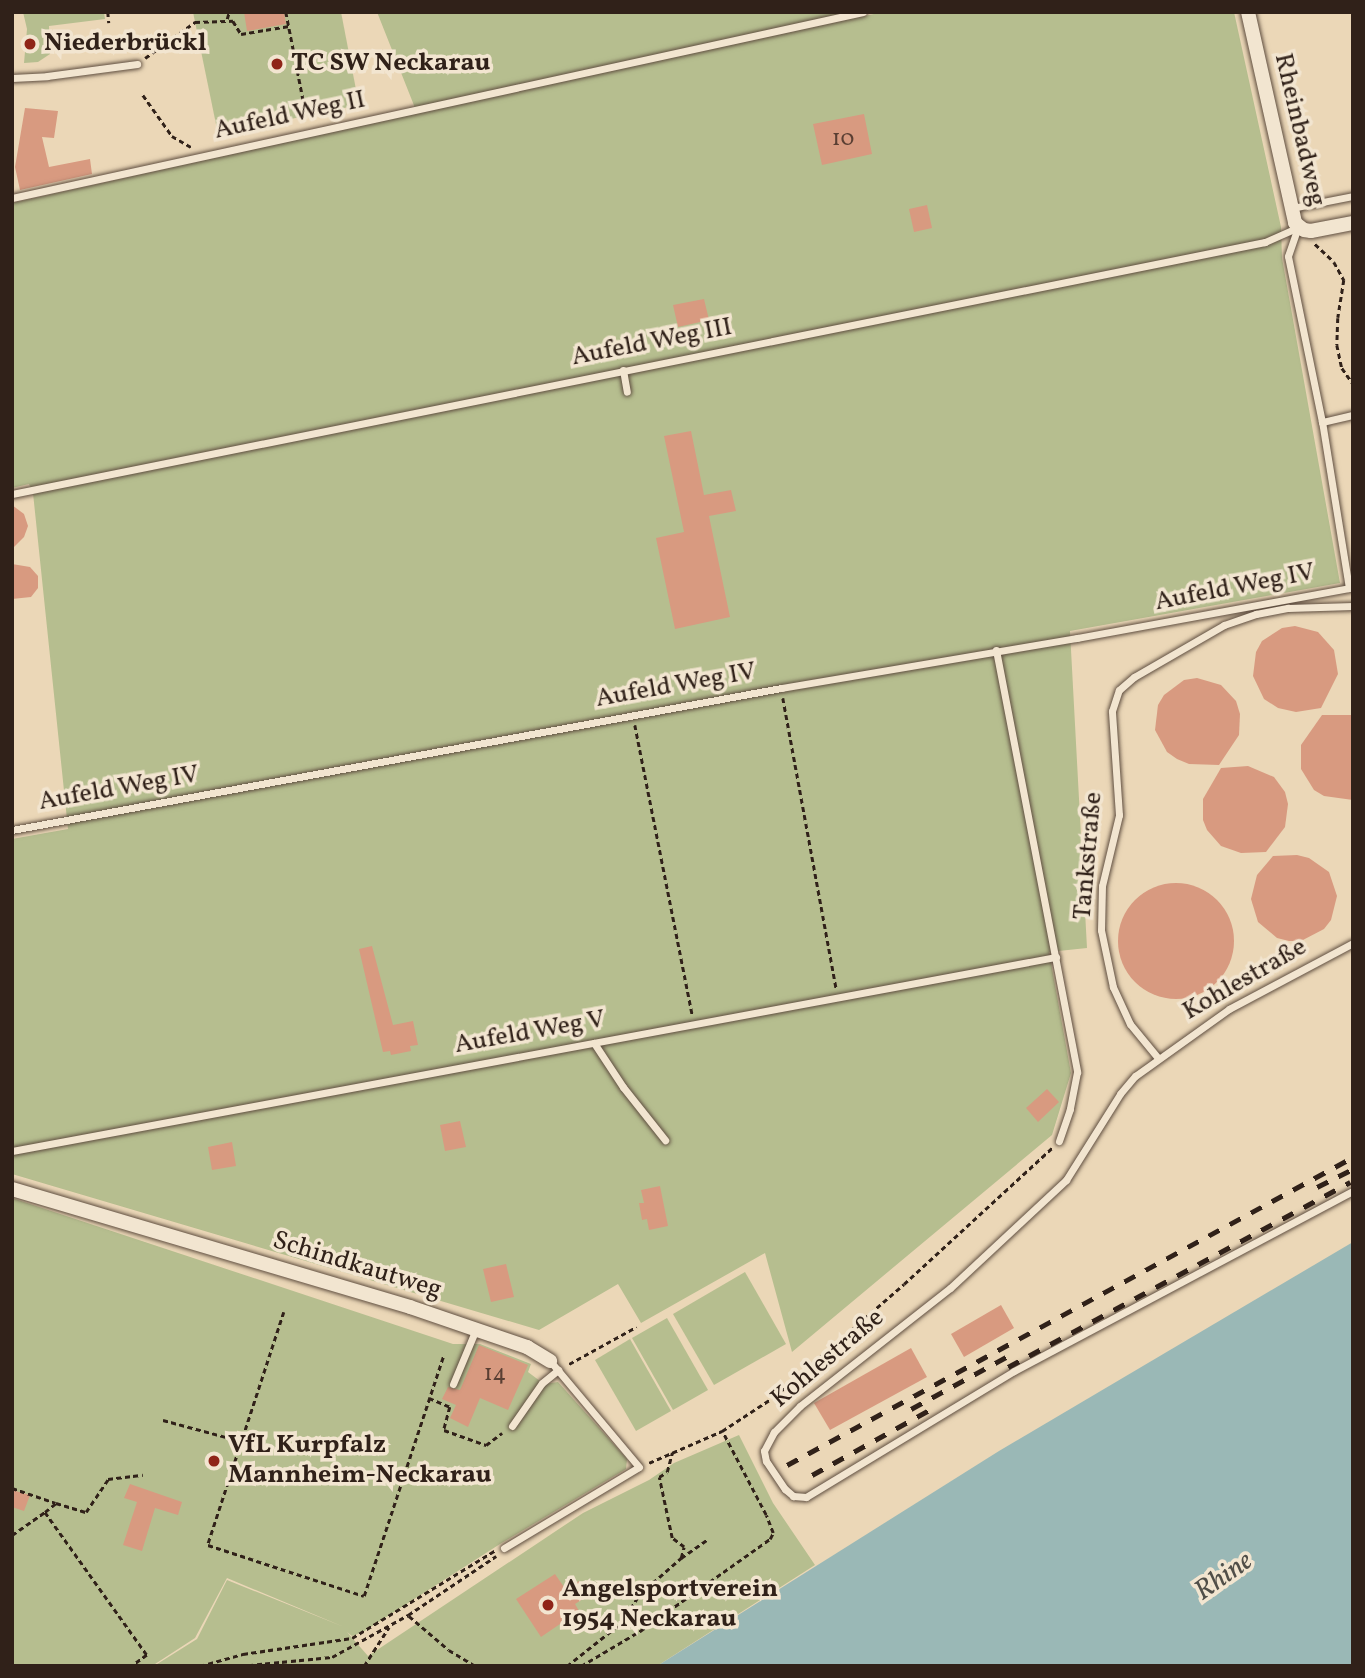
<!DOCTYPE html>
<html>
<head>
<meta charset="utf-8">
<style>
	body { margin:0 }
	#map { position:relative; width:1365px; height:1678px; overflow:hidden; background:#ebd7b7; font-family:Vollkorn,serif }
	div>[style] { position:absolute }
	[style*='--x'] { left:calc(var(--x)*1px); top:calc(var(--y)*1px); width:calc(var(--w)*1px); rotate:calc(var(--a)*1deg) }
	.green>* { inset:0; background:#b6be8f }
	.water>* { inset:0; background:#9ab8b6 }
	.building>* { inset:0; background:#d89a80 }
	.round { border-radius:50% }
	.path>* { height:2.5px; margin-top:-1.25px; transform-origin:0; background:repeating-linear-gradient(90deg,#302119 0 5px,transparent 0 8.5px) }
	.roads { filter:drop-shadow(0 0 2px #5f4e40) drop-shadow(0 0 2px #5f4e40) }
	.service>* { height:7px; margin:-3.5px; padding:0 3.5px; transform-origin:3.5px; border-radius:3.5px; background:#f2e5d0 }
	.minor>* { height:14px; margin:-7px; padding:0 7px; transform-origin:7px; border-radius:7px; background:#f2e5d0 }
	.rail>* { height:4.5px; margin-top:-2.25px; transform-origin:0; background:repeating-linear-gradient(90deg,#302119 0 12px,transparent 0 24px) }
	.dots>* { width:19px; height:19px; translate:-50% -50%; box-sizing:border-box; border:4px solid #f2e5d0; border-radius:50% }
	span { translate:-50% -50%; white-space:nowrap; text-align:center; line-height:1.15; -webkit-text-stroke:7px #f2e5d0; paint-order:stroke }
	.number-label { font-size:23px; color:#5a3f33 }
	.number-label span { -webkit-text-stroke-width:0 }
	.poi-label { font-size:26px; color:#302119; font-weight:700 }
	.left { translate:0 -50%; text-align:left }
	.street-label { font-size:26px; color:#302119 }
	.water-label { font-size:28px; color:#504e48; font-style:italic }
	.frame { position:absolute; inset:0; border:14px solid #302119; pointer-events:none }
</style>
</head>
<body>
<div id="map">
	<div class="green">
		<div style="clip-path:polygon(23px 12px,104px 12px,105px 19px,49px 26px,50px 54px,38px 62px,24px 63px,27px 29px)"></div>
		<div style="clip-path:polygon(193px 12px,341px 12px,359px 105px,218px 134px)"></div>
		<div style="clip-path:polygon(377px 12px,851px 12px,485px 98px,883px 12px,1234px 12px,1281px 227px,1282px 258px,1340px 583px,1070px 631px,1087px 948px,1049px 952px,1071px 1073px,1052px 1135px,792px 1352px,765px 1253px,641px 1323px,618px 1284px,539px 1330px,12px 1174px,12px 839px,68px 829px,33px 493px,29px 484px,12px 488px,12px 203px,417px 113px)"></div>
		<div style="clip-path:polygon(12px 1198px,453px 1344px,480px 1344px,531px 1364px,528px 1372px,544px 1384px,558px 1382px,627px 1459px,626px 1469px,500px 1544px,363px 1632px,352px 1636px,347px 1632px,368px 1656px,583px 1513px,649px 1480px,674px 1463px,739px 1435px,773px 1503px,815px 1565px,657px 1666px,154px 1666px,197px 1639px,227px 1580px,344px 1627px,227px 1578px,195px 1638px,152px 1666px,12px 1666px)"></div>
		<div style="clip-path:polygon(745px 1272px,786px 1344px,714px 1385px,673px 1314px)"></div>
		<div style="clip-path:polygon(667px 1318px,708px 1390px,673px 1410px,632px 1338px)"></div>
		<div style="clip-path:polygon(630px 1339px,671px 1411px,636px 1431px,595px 1360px)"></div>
	</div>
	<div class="water">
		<div style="clip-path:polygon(1353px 1242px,1353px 1666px,657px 1666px,999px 1451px)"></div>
	</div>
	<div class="building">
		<div style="clip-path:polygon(244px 12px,284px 12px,286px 24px,247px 31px)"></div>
		<div style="clip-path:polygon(25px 108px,58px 111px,54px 138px,42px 137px,49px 167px,90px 159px,92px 174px,20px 190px,15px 167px)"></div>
		<div style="clip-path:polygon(864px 114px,872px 154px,822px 165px,813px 124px)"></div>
		<div style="clip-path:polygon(927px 205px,932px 228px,914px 232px,909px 209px)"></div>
		<div style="clip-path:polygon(704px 299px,709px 320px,678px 327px,673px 305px)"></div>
		<div style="clip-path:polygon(691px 431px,704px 495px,731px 490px,736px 511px,709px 516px,730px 617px,675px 629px,656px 538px,684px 532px,664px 436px)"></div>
		<div style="clip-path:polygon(12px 505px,24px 514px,28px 526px,24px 537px,12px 549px)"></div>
		<div style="clip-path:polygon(12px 564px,30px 567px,38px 576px,38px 588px,31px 597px,12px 599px)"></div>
		<div style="clip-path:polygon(1295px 626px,1318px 632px,1334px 650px,1338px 674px,1321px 708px,1296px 712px,1278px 708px,1264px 699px,1253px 676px,1256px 652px,1262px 641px,1282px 628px)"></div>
		<div style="clip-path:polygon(1197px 678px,1221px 685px,1236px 701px,1240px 714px,1239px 735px,1219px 765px,1189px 764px,1177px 759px,1167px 752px,1155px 730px,1158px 705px,1164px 695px,1184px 680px)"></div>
		<div style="clip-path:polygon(1322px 715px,1353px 715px,1353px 800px,1324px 796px,1314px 790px,1301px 769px,1301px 745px)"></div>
		<div style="clip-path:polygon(1248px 766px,1274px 777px,1285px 792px,1288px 804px,1285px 827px,1266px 852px,1241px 853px,1221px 846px,1207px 830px,1203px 820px,1203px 799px,1221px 768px)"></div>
		<div style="clip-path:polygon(1297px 855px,1309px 858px,1329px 872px,1337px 896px,1331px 920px,1324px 929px,1301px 941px,1289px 941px,1277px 938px,1258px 922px,1251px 899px,1257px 875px,1273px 856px)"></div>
		<div class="round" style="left:1118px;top:883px;width:116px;height:116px"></div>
		<div style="clip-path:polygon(372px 946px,393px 1025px,413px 1021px,418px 1045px,410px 1046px,411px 1051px,391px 1055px,390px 1051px,383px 1052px,359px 949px)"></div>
		<div style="clip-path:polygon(1047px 1089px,1059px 1102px,1038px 1122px,1026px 1108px)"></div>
		<div style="clip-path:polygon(460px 1121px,466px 1147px,445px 1151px,440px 1125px)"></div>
		<div style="clip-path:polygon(232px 1142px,236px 1166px,212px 1170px,208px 1147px)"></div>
		<div style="clip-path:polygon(660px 1186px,668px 1226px,649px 1230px,647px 1219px,642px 1220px,639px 1203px,644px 1203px,641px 1190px)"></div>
		<div style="clip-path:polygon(506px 1264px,514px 1297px,491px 1302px,483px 1269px)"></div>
		<div style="clip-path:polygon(1001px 1305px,1014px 1328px,964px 1357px,951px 1334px)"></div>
		<div style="clip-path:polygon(479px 1345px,528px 1365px,508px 1410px,480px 1398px,468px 1427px,450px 1418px,456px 1405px,442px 1399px,448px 1387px,460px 1390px)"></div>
		<div style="clip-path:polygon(911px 1348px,927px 1377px,830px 1430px,814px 1403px)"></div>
		<div style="clip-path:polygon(130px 1484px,182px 1502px,178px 1515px,155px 1508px,142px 1551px,123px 1545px,137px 1502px,124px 1498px)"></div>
		<div style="clip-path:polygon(12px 1490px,30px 1495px,24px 1511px,12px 1507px)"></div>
		<div style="clip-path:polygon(555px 1574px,566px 1590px,579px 1581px,589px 1595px,575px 1604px,579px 1611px,541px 1637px,516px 1599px)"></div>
	</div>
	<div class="path">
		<div style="--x:108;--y:12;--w:11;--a:85"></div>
		<div style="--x:286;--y:12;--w:104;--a:78.9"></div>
		<div style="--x:227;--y:19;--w:7;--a:-74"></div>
		<div style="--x:12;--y:45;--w:23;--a:88"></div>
		<div style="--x:145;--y:58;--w:62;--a:-35.8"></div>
		<div style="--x:195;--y:22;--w:38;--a:-2"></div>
		<div style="--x:233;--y:21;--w:15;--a:58"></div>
		<div style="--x:241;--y:34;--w:49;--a:-9.5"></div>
		<div style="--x:297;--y:68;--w:8;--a:-7"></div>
		<div style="--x:143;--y:95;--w:50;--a:54.7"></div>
		<div style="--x:172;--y:136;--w:22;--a:30"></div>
		<div style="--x:1315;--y:244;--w:26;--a:43"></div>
		<div style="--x:1334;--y:262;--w:21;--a:61"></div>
		<div style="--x:1344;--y:280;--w:38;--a:99"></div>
		<div style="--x:1338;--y:318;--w:27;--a:92"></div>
		<div style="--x:1337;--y:345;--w:24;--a:78"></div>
		<div style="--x:1342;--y:368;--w:19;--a:55"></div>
		<div style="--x:783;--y:698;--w:295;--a:79.6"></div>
		<div style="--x:635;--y:725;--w:295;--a:78.8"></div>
		<div style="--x:284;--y:1312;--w:245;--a:108.1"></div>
		<div style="--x:208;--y:1545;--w:164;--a:18.1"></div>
		<div style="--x:364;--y:1596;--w:252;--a:-71.7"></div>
		<div style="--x:569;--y:1364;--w:77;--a:-28.9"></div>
		<div style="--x:429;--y:1398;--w:23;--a:23"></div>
		<div style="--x:450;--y:1407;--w:24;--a:105"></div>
		<div style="--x:444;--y:1430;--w:45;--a:19.7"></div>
		<div style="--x:486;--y:1445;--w:20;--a:-37"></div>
		<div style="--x:163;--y:1420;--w:81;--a:15.1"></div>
		<div style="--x:649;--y:1463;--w:80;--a:-23.7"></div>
		<div style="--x:722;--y:1431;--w:62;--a:-33.2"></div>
		<div style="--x:774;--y:1397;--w:172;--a:-41"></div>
		<div style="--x:904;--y:1284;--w:201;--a:-42.6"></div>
		<div style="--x:12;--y:1488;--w:46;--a:18.8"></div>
		<div style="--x:45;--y:1512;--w:14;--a:-39"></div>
		<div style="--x:56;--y:1503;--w:31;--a:17"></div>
		<div style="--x:86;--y:1512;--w:40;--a:-56"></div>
		<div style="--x:108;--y:1479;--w:35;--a:-7"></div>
		<div style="--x:12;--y:1535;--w:40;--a:-34.9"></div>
		<div style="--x:45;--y:1512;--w:176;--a:54.5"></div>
		<div style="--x:147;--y:1655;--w:19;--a:144"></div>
		<div style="--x:681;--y:1558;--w:33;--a:-35"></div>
		<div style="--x:409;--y:1616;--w:52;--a:40.4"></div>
		<div style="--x:449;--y:1650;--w:31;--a:31"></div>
		<div style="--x:200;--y:1666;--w:45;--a:-15.6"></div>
		<div style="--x:243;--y:1654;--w:110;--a:-8.4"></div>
		<div style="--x:352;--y:1638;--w:167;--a:-31.5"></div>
		<div style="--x:240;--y:1666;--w:92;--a:-5.6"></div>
		<div style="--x:332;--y:1657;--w:87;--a:-28.9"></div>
		<div style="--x:408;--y:1615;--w:106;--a:-33.8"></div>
		<div style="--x:364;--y:1666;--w:46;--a:-57.3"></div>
		<div style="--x:567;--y:1666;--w:69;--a:-38.5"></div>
		<div style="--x:621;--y:1623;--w:35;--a:-57"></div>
		<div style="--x:640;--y:1594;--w:55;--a:-41.3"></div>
		<div style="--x:681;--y:1558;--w:11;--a:-75"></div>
		<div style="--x:684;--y:1547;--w:15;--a:-143"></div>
		<div style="--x:672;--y:1538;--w:62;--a:-102"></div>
		<div style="--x:659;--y:1477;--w:9;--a:-32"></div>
		<div style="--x:667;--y:1472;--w:20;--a:-75"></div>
		<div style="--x:581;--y:1666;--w:69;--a:-30.7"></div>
		<div style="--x:640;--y:1631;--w:159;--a:-35.3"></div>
		<div style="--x:770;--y:1539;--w:7;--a:-63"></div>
		<div style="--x:773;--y:1533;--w:19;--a:-111"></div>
		<div style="--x:766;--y:1515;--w:95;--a:-117.6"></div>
	</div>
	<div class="roads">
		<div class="service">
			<div style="--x:12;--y:78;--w:35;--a:-3"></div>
			<div style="--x:47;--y:76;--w:91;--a:-7.6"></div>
			<div style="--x:12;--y:198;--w:871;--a:-12.33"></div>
			<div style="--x:1292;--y:208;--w:62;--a:-11.1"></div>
			<div style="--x:623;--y:370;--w:22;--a:80"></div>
			<div style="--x:1322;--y:422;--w:32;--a:-13"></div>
			<div style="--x:12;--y:494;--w:1278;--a:-11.37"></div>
			<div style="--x:1265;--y:242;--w:35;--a:-24"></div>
			<div style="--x:996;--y:650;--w:430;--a:79.1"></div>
			<div style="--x:1077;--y:1072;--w:38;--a:101"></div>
			<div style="--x:1070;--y:1109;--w:34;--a:109"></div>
			<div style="--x:12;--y:830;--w:782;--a:-10.46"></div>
			<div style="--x:781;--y:688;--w:300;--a:-9.6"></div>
			<div style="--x:1077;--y:638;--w:277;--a:-10.4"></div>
			<div style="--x:1349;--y:588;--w:168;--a:-99.2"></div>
			<div style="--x:1322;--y:422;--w:169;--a:-101.6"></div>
			<div style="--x:1288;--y:256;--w:31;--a:-71"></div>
			<div style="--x:1353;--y:943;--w:140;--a:152"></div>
			<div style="--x:1229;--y:1009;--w:115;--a:144.5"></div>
			<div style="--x:1135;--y:1076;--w:23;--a:130"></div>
			<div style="--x:1120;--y:1094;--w:102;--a:122.1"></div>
			<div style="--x:1066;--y:1180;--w:158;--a:137"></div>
			<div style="--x:950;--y:1288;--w:191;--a:141.8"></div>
			<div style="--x:800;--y:1406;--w:37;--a:135"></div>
			<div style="--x:774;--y:1432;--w:21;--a:118"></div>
			<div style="--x:764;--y:1451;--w:10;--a:79"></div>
			<div style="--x:766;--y:1461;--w:34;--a:56"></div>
			<div style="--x:785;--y:1489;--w:11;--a:41"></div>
			<div style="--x:793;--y:1496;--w:13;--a:4"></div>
			<div style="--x:806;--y:1497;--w:243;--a:-31.2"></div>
			<div style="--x:1014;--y:1371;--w:384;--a:-28"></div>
			<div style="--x:594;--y:1043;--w:53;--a:56.6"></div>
			<div style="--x:623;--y:1087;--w:68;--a:51.6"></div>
			<div style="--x:1158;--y:1058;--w:44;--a:-129.5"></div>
			<div style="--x:1130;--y:1024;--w:41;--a:-114.7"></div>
			<div style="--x:1113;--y:987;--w:58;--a:-101.9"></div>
			<div style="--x:1101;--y:930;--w:44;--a:-88.7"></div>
			<div style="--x:1102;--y:886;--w:73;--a:-76.5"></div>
			<div style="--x:1119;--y:815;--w:104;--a:-93.9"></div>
			<div style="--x:1112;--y:711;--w:22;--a:-72"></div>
			<div style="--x:1119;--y:690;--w:20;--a:-41"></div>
			<div style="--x:1134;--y:677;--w:104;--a:-30"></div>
			<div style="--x:1224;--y:625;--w:34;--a:-19"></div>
			<div style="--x:1256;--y:614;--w:33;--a:-11"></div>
			<div style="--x:1288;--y:608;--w:65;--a:-1.8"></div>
			<div style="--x:12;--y:1151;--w:1062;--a:-10.53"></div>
			<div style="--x:453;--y:1384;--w:60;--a:-67.3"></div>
			<div style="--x:512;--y:1426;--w:52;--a:-55.1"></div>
			<div style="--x:542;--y:1383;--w:21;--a:-39"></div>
			<div style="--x:504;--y:1548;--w:157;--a:-31"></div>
			<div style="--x:639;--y:1467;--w:138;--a:-130"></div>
		</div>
		<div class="minor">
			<div style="--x:1248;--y:12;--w:216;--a:77.4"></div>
			<div style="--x:1295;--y:223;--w:11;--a:38"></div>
			<div style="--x:1304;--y:230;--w:7;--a:8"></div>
			<div style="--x:1311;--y:231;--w:43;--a:-10.8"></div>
			<div style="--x:12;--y:1189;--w:415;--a:16.5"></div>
			<div style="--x:410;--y:1307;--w:124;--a:18.9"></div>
			<div style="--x:527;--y:1347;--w:27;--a:31"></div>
		</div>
	</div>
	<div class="rail">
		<div style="--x:1317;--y:1187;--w:40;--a:-26.6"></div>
		<div style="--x:1008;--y:1367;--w:389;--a:-28.4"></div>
		<div style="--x:911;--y:1409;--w:119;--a:-28.7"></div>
		<div style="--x:787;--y:1465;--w:644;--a:-28.55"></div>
		<div style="--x:812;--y:1475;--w:136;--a:-29"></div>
	</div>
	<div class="dots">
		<div style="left:30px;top:44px;background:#8f2418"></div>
		<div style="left:277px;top:64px;background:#8f2418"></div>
		<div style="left:214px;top:1461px;background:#8f2418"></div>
		<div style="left:548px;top:1605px;background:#8f2418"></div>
	</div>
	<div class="number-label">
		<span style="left:843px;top:139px">10</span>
		<span style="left:495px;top:1374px">14</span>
	</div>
	<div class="poi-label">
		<span class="left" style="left:44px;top:44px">Niederbrückl</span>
		<span class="left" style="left:291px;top:64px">TC SW Neckarau</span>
		<span class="left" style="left:228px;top:1461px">VfL Kurpfalz<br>Mannheim-Neckarau</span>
		<span class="left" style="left:562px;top:1605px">Angelsportverein<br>1954 Neckarau</span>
	</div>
	<div class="street-label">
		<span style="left:290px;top:116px;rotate:-12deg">Aufeld Weg II</span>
		<span style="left:1299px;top:130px;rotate:77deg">Rheinbadweg</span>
		<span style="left:652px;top:343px;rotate:-11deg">Aufeld Weg III</span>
		<span style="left:1235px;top:588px;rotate:-11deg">Aufeld Weg IV</span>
		<span style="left:676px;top:686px;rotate:-10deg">Aufeld Weg IV</span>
		<span style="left:119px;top:789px;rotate:-10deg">Aufeld Weg IV</span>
		<span style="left:1089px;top:856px;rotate:-85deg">Tankstraße</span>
		<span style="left:1245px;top:980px;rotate:-30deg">Kohlestraße</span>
		<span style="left:530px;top:1033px;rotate:-10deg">Aufeld Weg V</span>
		<span style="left:357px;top:1266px;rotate:17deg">Schindkautweg</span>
		<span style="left:828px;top:1359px;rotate:-40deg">Kohlestraße</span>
	</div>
	<div class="water-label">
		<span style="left:1224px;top:1577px;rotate:-35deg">Rhine</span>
	</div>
	<div class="frame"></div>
</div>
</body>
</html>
